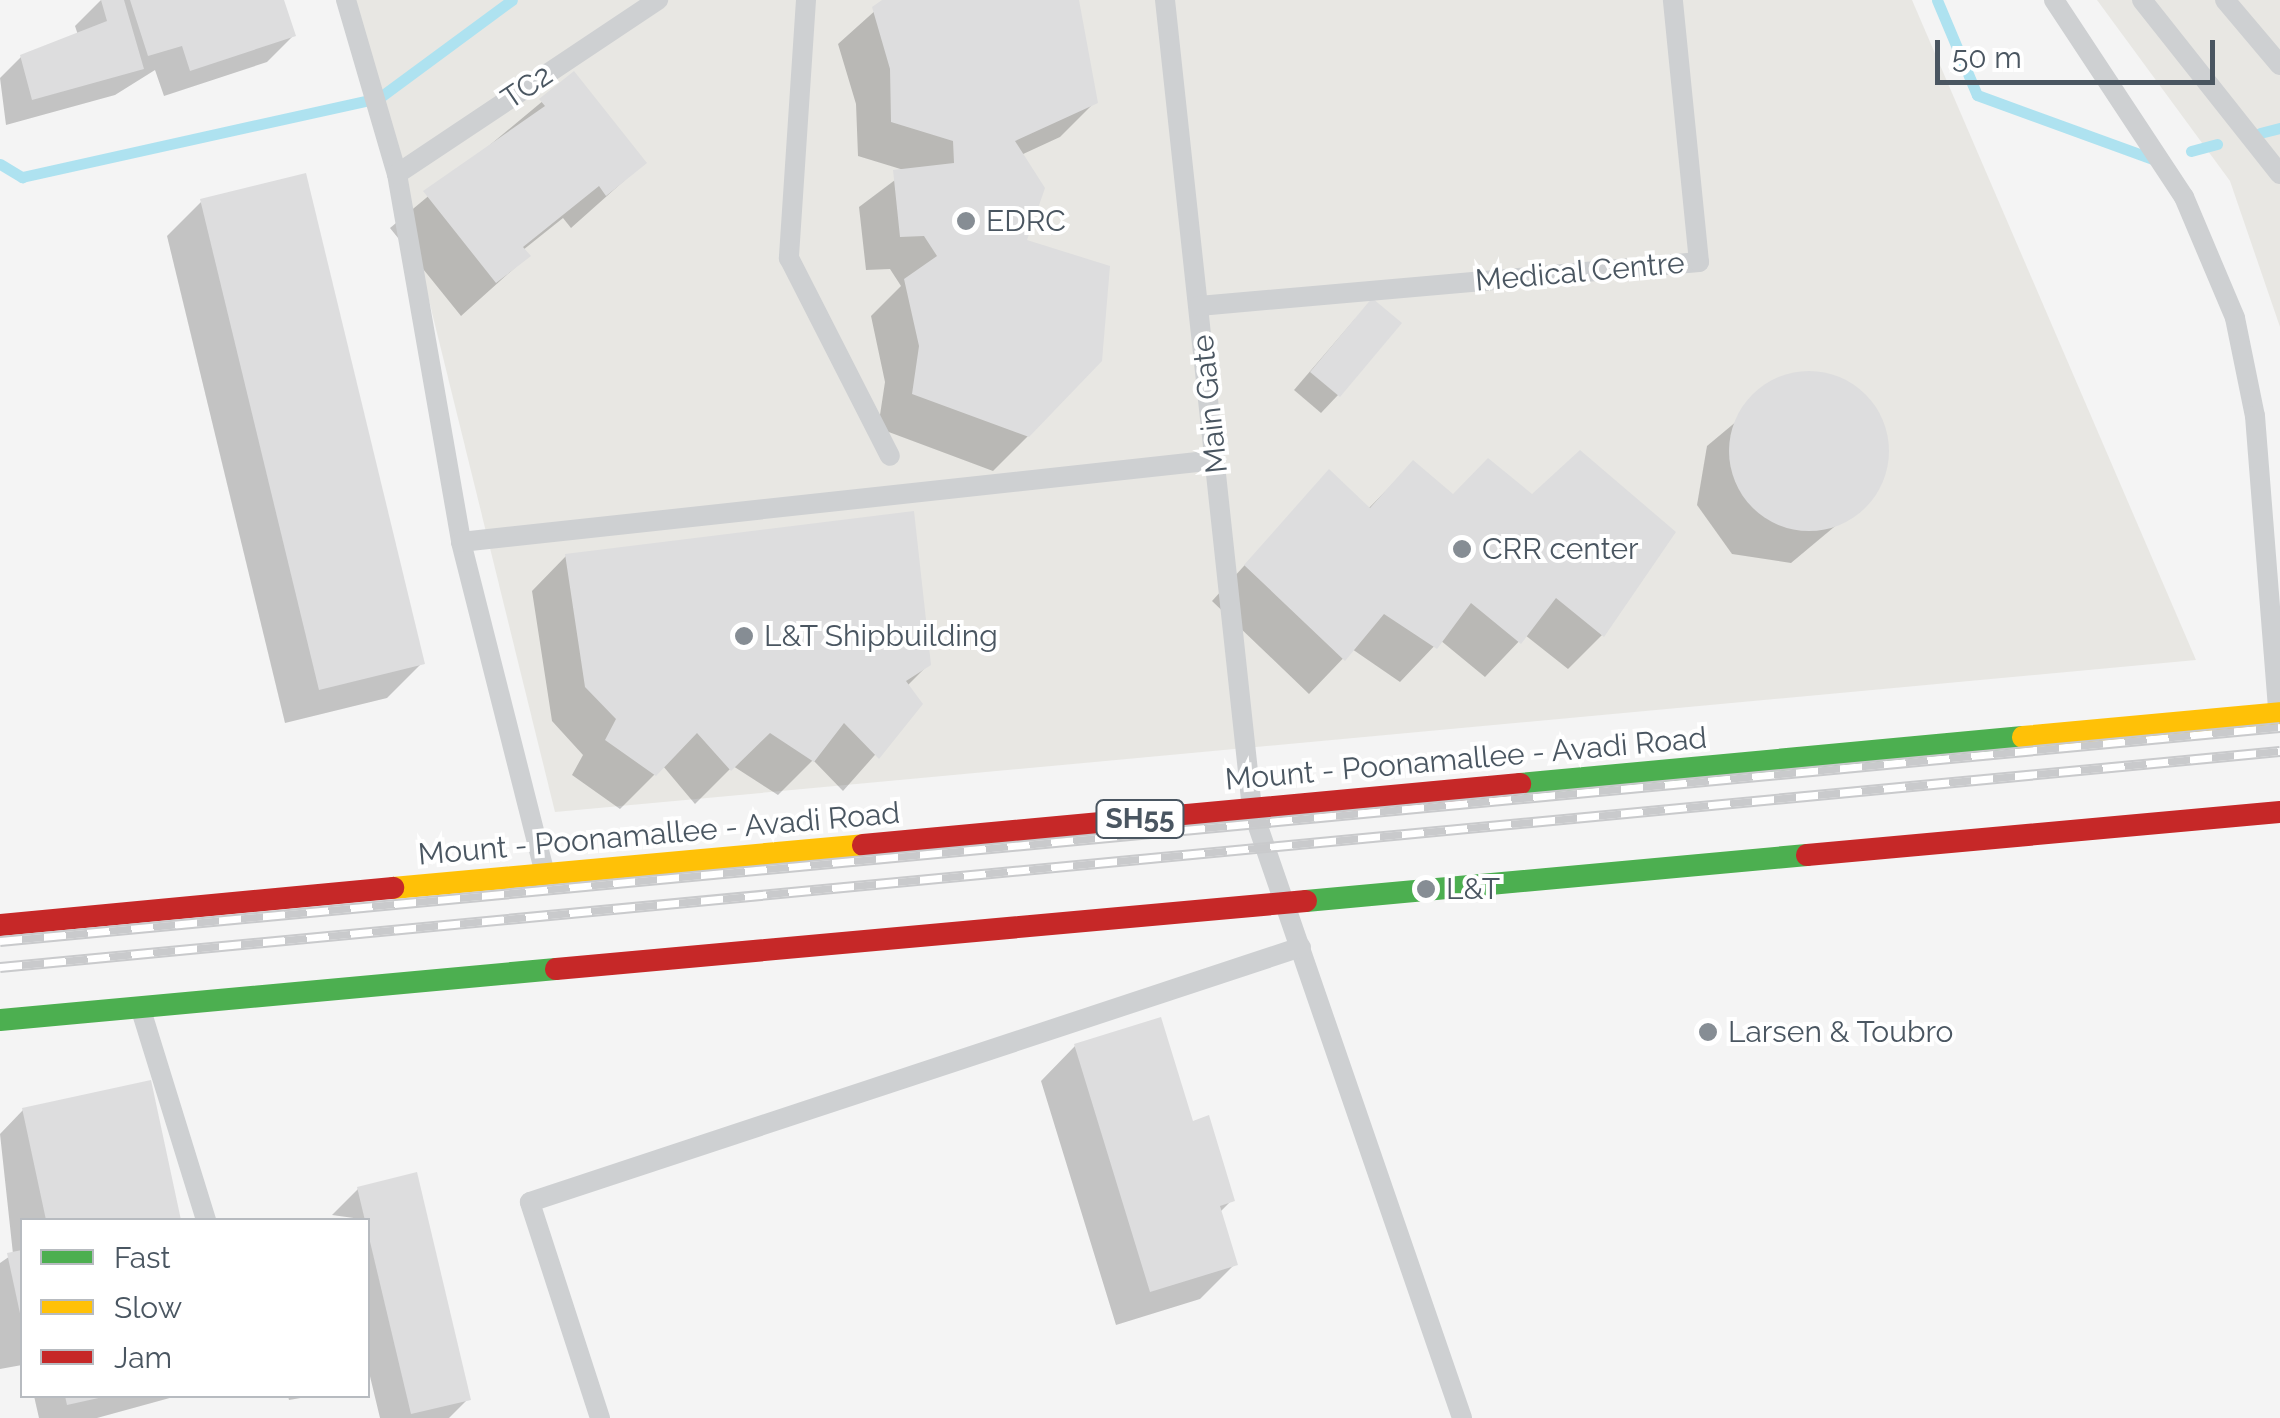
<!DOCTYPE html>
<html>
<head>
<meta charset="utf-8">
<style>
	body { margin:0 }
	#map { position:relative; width:2280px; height:1418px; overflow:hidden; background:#f4f4f4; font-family:Raleway,sans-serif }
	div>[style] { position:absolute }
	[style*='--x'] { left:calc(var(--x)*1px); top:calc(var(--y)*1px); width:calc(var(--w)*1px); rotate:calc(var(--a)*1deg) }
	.commercial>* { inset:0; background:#e8e7e3 }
	.shadow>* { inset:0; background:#0003 }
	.stream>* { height:11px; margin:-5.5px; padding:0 5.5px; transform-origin:5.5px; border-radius:5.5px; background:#aee2f0 }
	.building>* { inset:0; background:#ddddde }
	.round { border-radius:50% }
	.lane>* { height:20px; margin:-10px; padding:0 10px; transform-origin:10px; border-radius:10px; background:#ced0d2 }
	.fast>* { height:22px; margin:-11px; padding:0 11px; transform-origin:11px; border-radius:11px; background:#4caf50 }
	.slow>* { height:22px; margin:-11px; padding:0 11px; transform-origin:11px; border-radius:11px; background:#ffc107 }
	.jam>* { height:22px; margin:-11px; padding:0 11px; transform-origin:11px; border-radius:11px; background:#c62828 }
	.rail>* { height:11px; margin-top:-5.5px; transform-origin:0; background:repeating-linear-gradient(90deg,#fff 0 22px,#c9cacc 0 44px); box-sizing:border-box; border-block:2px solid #c9cacc }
	.dots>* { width:28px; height:28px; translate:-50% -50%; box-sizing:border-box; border:5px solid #fff; border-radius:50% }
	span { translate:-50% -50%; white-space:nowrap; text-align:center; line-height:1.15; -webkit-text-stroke:8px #fff; paint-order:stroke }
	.shield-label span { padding:2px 8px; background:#fff; border:2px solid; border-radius:8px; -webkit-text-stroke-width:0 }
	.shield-label { font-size:28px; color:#4a5661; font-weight:700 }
	.street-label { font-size:30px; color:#4a5661 }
	.poi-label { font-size:30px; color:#4a5661 }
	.left { translate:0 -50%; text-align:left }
	.legend { position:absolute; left:20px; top:1218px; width:350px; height:180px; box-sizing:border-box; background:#fff; border:2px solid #b7bbc0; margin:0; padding:12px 18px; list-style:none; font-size:30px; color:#4a5661 }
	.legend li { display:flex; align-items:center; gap:20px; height:50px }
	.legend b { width:50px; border:2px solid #b7bbc0 }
	.scale { position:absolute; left:1935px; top:40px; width:280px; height:45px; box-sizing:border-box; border:5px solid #4a5661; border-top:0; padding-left:12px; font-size:30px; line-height:35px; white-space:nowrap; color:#4a5661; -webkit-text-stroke:8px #fff; paint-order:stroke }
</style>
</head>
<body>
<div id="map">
	<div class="commercial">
		<div style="clip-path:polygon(355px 0,1912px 0,2196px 660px,555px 812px)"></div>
		<div style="clip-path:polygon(2097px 0,2280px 0,2280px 327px,2230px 181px)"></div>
	</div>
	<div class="shadow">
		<div style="clip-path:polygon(101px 0,281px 0,293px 36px,267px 62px,164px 96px,155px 70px,115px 95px,6px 125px,0 78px,21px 57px,78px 35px,75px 26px)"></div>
		<div style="clip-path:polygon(887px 0,1077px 0,1095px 102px,1060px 137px,1021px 155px,1028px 436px,993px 471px,878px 428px,885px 382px,871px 316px,901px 286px,890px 269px,866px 270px,859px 207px,907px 171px,858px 156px,856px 104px,838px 44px)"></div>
		<div style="clip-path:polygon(574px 75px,644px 163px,571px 228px,563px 218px,523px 250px,528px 256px,461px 316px,390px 228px)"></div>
		<div style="clip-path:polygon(202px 201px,422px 663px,387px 698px,285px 723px,167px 236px)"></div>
		<div style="clip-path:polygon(1355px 319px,1338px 395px,1321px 413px,1294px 390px)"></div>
		<div style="clip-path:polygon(1792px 375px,1851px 384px,1886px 433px,1876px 492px,1791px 563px,1732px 554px,1697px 505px,1707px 446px)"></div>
		<div style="clip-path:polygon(1413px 463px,1602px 635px,1568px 669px,1525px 635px,1485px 677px,1440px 640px,1400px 682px,1352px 649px,1309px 694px,1212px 601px,1329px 473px,1368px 509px)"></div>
		<div style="clip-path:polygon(566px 556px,929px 664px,907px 686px,920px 704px,843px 791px,813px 760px,778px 795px,733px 766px,695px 804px,663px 766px,620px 809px,572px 775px,583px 755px,552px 721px,532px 591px)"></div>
		<div style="clip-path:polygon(1075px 1046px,1191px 1124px,1232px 1200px,1219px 1213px,1235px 1264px,1200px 1299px,1116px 1325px,1041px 1081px)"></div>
		<div style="clip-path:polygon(149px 1083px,179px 1220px,22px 1220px,22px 1365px,0 1369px,0 1263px,13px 1254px,0 1134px,23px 1110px)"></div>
		<div style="clip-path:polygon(358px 1189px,468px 1399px,449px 1418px,380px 1418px,368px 1368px,368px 1220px,332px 1215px)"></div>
		<div style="clip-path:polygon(34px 1396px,177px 1396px,97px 1418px,39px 1418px)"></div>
		<div style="clip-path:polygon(288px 1396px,312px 1396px,289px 1400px)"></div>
	</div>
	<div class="stream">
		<div style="--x:1937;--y:0;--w:103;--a:67.2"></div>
		<div style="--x:1977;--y:95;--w:190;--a:20"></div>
		<div style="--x:2260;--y:133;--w:21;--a:-14"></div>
		<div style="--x:2191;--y:151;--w:27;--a:-15"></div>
		<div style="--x:0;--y:164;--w:26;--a:31"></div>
		<div style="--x:22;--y:177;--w:366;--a:-12.5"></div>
		<div style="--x:379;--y:98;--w:165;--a:-36.4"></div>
	</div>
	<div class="building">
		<div style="clip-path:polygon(101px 0,124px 0,144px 69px,32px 100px,20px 55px,107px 21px)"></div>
		<div style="clip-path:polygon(130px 0,284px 0,296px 36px,190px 71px,182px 46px,148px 56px)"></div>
		<div style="clip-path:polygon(882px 0,1079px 0,1098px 103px,1015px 141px,1045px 188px,1027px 240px,1110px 266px,1102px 361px,1029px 437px,912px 394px,919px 346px,904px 279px,937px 256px,924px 236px,900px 237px,893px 170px,954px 163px,953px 141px,891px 122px,890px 69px,872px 7px)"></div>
		<div style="clip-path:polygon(574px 71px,647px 163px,606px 196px,599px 186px,523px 247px,531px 256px,496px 283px,423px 191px,545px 106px,539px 99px)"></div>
		<div style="clip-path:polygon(306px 173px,425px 664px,319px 690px,200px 199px)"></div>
		<div style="clip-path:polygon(1372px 298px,1402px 323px,1340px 397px,1310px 372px)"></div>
		<div class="round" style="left:1729px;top:371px;width:160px;height:160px"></div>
		<div style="clip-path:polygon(1580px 450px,1676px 532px,1604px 637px,1556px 598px,1521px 644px,1471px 603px,1437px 649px,1384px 614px,1345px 661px,1244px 565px,1329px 469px,1370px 508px,1413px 460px,1453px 494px,1488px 458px,1532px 494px)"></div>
		<div style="clip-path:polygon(914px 511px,931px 665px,906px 681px,923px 704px,879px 759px,844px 723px,814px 762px,770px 733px,731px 771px,697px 733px,656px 776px,605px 740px,616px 719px,585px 687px,565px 554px)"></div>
		<div style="clip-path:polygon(1161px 1017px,1193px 1121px,1209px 1115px,1235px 1201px,1220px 1206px,1238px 1265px,1150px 1292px,1074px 1044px)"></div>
		<div style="clip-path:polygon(151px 1080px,181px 1220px,46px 1220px,22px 1108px)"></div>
		<div style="clip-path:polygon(417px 1172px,471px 1400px,411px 1414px,357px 1187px)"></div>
		<div style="clip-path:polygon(22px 1250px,22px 1318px,21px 1318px,7px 1253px)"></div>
		<div style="clip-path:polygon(65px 1396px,103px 1396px,103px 1397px,67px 1405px)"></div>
	</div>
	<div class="lane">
		<div style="--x:346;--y:0;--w:181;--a:73.7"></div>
		<div style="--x:397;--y:174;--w:374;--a:80.1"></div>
		<div style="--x:461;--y:542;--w:341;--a:75.8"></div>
		<div style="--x:806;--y:0;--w:259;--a:93.8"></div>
		<div style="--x:789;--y:258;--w:222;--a:63"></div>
		<div style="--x:1165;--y:0;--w:814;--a:83.86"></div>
		<div style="--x:1252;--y:809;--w:644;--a:70.97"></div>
		<div style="--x:2054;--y:0;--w:236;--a:56.6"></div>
		<div style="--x:2184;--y:197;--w:131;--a:67.1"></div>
		<div style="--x:2235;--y:318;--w:100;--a:78.5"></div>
		<div style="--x:2255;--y:416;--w:296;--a:85.5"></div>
		<div style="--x:2142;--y:0;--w:222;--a:51.6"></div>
		<div style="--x:2225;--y:0;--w:85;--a:49.8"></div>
		<div style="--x:397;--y:174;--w:314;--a:-33.7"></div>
		<div style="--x:1199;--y:306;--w:502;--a:-5.03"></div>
		<div style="--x:1699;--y:262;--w:263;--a:-95.7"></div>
		<div style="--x:461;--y:542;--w:759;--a:-6.2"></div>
		<div style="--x:141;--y:1010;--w:220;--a:72.8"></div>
		<div style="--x:600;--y:1418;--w:227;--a:-108"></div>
		<div style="--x:530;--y:1202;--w:812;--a:-18.3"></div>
	</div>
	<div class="fast">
		<div style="--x:1520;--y:784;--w:505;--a:-5.34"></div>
		<div style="--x:1306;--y:901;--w:503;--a:-5.25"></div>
		<div style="--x:0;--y:1020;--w:558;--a:-5.24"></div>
	</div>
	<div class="slow">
		<div style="--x:2023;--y:737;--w:258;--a:-5.3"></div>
		<div style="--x:393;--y:888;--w:472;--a:-5.2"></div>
	</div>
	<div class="jam">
		<div style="--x:863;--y:845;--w:660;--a:-5.3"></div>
		<div style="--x:1807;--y:855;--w:475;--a:-5.2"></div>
		<div style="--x:0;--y:925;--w:395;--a:-5.4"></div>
		<div style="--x:556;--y:969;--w:753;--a:-5.18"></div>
	</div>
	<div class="rail">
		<div style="--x:0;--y:941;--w:2290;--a:-5.36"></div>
		<div style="--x:0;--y:967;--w:2290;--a:-5.41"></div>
	</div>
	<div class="dots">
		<div style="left:966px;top:221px;background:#868d94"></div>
		<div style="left:1462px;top:549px;background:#868d94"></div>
		<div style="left:744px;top:636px;background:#868d94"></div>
		<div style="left:1426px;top:889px;background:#868d94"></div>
		<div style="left:1708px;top:1032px;background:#868d94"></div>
	</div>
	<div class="shield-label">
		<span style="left:1140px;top:819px">SH55</span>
	</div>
	<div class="street-label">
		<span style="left:527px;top:87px;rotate:-34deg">TC2</span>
		<span style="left:1580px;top:272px;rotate:-5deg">Medical Centre</span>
		<span style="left:1210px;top:404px;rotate:-96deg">Main Gate</span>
		<span style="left:1466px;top:759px;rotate:-5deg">Mount - Poonamallee - Avadi Road</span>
		<span style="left:659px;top:834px;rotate:-5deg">Mount - Poonamallee - Avadi Road</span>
	</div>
	<div class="poi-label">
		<span class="left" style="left:986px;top:221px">EDRC</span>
		<span class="left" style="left:1482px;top:549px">CRR center</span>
		<span class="left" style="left:764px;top:636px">L&amp;T Shipbuilding</span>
		<span class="left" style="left:1446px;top:889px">L&amp;T</span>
		<span class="left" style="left:1728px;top:1032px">Larsen &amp; Toubro</span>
	</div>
	<ul class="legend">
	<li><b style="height:12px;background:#4caf50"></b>Fast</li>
	<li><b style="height:12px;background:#ffc107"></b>Slow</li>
	<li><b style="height:12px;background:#c62828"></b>Jam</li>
	</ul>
	<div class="scale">50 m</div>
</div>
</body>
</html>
